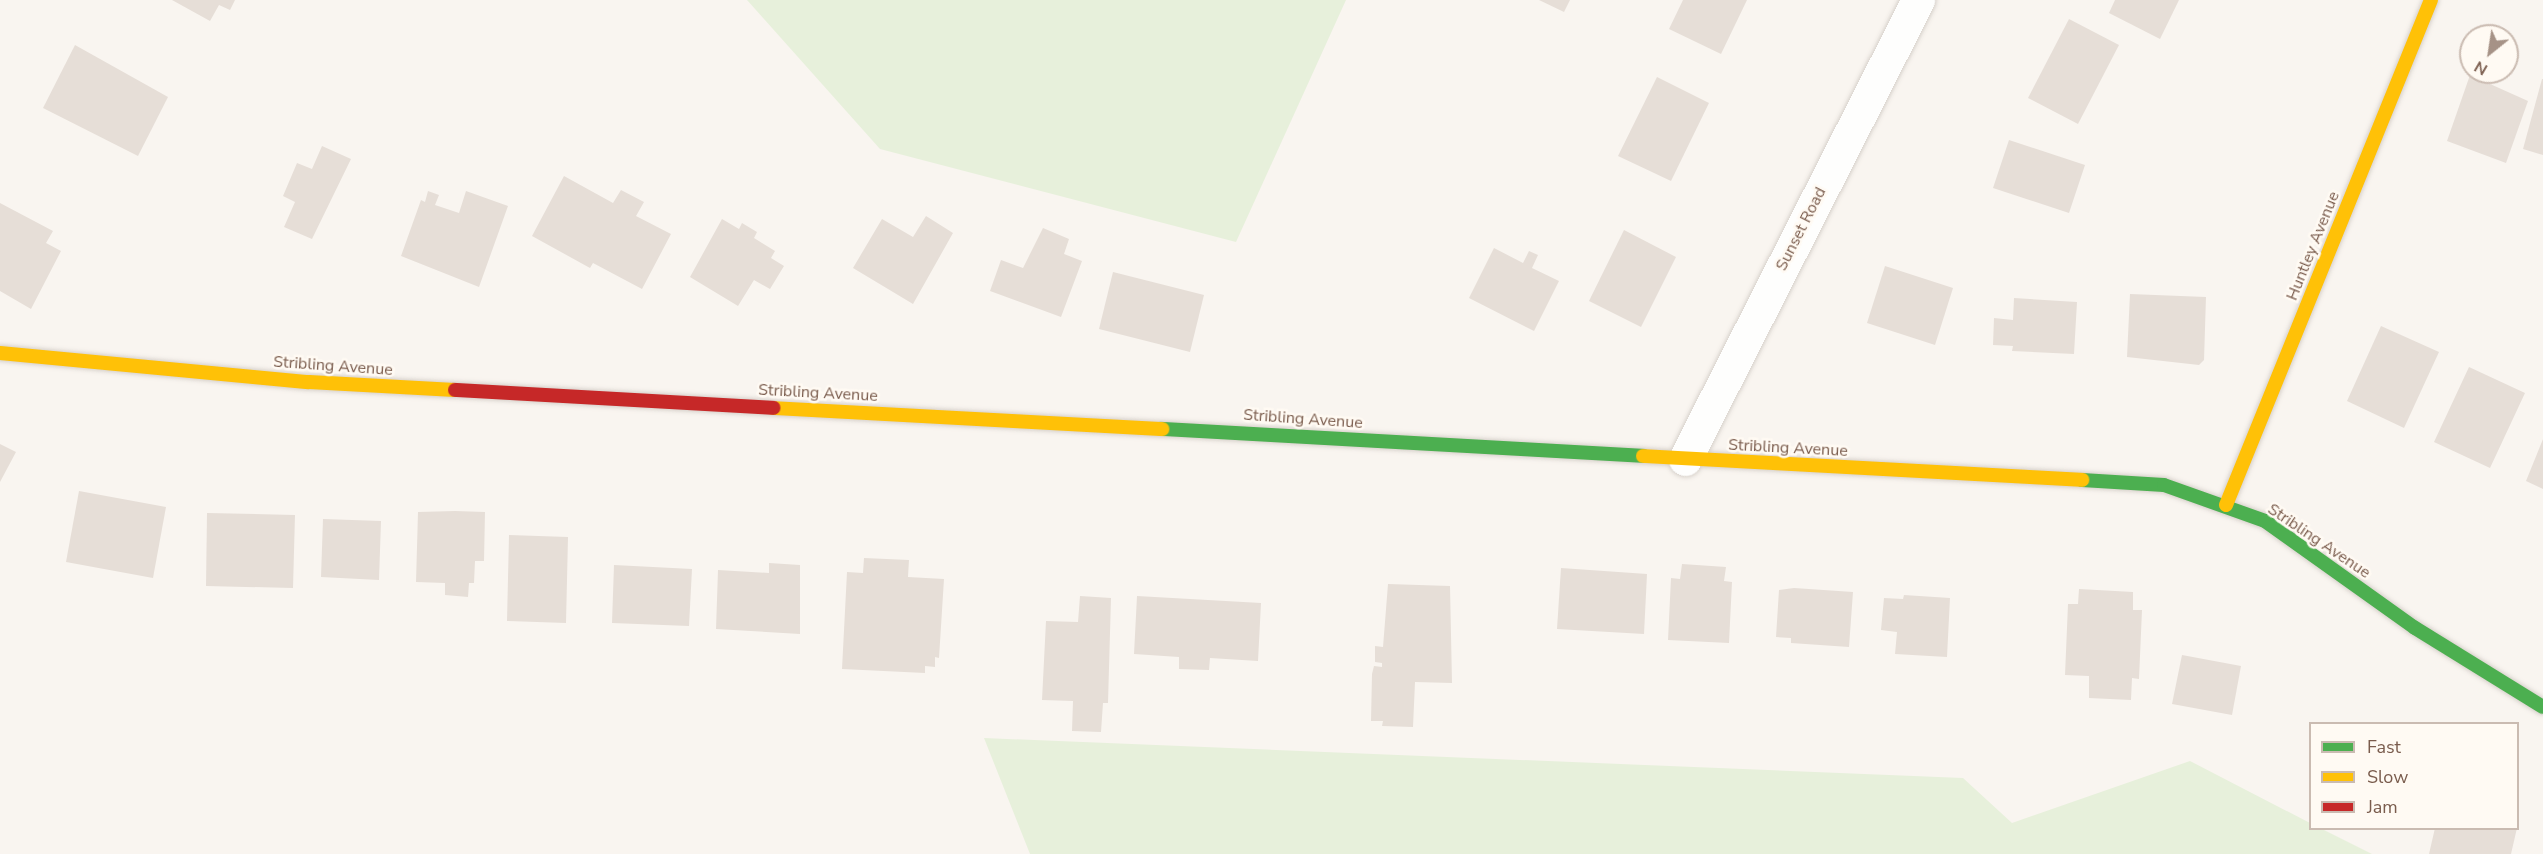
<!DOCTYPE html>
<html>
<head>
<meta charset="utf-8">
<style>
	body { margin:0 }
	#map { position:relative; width:2543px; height:854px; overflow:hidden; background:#f9f5f0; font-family:"Nunito Sans",sans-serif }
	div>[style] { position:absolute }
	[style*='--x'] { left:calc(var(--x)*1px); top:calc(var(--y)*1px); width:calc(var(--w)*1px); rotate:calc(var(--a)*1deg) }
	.green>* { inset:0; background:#e7f0db }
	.building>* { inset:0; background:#e6ded7 }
	.roads { filter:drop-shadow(0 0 2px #d7d1cb) drop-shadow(0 0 2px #d7d1cb) }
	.street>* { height:33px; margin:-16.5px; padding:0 16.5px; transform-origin:16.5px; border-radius:16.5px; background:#fefefd }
	.fast>* { height:14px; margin:-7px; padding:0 7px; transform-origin:7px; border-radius:7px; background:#4caf50 }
	.slow>* { height:14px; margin:-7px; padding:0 7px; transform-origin:7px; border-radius:7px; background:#ffc107 }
	.jam>* { height:14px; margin:-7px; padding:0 7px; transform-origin:7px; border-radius:7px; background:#c62828 }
	span { translate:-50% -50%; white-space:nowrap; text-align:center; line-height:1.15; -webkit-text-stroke:5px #fffaf3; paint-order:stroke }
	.street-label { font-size:16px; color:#7a5c4d }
	.legend { position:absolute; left:2309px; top:722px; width:210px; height:108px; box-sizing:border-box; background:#fffaf3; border:2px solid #cabbb1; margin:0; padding:8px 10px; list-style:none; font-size:18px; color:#7a5c4d }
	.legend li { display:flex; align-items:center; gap:12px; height:30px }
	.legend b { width:30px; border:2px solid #cabbb1 }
	.north { position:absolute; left:2459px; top:24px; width:60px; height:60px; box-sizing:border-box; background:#fffaf3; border:2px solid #cabbb1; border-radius:50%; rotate:210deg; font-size:16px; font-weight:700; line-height:24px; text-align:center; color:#7a5c4d }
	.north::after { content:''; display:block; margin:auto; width:21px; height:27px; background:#a69286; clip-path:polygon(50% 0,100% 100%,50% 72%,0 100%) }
</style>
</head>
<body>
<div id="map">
	<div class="green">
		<div style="clip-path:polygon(747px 0,1346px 0,1236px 242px,880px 149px)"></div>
		<div style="clip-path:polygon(984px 738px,1963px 778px,2012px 823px,2190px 761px,2310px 823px,2310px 828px,2322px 829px,2372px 854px,1030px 854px)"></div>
	</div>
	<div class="building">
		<div style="clip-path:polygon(172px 0,235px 0,230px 10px,219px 5px,210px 21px)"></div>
		<div style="clip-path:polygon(1539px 0,1570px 0,1564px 12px)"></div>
		<div style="clip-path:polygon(1683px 0,1747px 0,1721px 54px,1669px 29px)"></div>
		<div style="clip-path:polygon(2115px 0,2179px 0,2160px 39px,2109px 13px)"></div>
		<div style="clip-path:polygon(2069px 19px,2119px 45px,2078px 124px,2028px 98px)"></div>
		<div style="clip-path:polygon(75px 45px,168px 97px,138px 156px,43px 108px)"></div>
		<div style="clip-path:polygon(2470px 75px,2528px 101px,2506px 163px,2447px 141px)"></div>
		<div style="clip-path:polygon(1657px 77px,1709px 103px,1671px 181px,1618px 156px)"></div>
		<div style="clip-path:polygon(2542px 79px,2543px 79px,2543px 155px,2523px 149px)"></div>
		<div style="clip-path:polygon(2009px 140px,2085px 165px,2069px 213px,1993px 188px)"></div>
		<div style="clip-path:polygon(322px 146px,351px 159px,312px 239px,284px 227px,295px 202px,283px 196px,297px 163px,312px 169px)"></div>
		<div style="clip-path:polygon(564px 176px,613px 203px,621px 190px,644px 202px,636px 216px,671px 234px,642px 289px,593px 263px,590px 268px,532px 236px)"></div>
		<div style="clip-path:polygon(428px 191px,439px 195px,435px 205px,459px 213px,466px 191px,508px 206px,479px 287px,401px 256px,421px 200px,425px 202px)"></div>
		<div style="clip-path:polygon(0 203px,53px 231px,46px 243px,61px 251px,31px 309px,0 291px)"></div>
		<div style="clip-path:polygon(926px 216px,953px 233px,913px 304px,853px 268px,882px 219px,913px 237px)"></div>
		<div style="clip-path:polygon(722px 219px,739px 229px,742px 223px,757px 232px,754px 238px,775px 251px,771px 258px,784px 266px,770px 289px,754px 280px,738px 306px,690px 277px)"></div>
		<div style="clip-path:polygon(1043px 228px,1069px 239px,1064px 254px,1082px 261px,1061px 317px,990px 291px,1001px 260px,1023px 268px)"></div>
		<div style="clip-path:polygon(1624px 230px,1676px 257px,1641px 327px,1589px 301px)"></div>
		<div style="clip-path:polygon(1494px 248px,1523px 263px,1529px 251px,1538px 255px,1532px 268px,1559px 281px,1534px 331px,1469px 298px)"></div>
		<div style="clip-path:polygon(1885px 266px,1953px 288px,1935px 345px,1867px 323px)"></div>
		<div style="clip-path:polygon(1113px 272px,1204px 295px,1190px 352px,1099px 329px)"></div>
		<div style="clip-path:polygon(2130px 294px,2206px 297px,2204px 360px,2199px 365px,2127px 357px)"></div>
		<div style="clip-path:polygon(2014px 298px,2077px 302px,2074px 354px,2012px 351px,2013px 346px,1993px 345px,1994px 318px,2013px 320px)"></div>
		<div style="clip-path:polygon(2381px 326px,2439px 352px,2404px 428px,2347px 401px)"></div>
		<div style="clip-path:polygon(2469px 367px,2525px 393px,2490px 468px,2434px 442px)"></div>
		<div style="clip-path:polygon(2543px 439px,2543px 489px,2526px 481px)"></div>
		<div style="clip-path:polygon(0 444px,16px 452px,0 482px)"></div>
		<div style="clip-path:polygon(79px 491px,166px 507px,153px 578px,66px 562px)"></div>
		<div style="clip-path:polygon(455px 511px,485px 512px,484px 561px,475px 561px,474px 583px,469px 583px,468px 597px,445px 595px,445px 583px,416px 582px,418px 512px)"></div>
		<div style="clip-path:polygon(207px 513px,295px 515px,293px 588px,206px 586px)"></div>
		<div style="clip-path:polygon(323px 519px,381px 521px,379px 580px,321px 577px)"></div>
		<div style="clip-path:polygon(509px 535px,568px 537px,566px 623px,507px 621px)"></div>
		<div style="clip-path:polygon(864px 558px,909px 560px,908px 577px,944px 579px,939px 658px,935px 657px,935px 667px,925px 666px,925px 673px,842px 669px,847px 572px,863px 573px)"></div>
		<div style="clip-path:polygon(769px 563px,800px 565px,800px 634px,716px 629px,718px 570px,769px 573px)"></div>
		<div style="clip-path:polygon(1682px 564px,1726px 567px,1724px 581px,1732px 582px,1729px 643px,1668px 640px,1671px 578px,1680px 579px)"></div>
		<div style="clip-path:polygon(614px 565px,692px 569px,689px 626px,612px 623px)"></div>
		<div style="clip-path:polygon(1561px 568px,1647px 574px,1644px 634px,1557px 629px)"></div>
		<div style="clip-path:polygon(1388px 584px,1450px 586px,1452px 683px,1415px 682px,1413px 727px,1382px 726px,1383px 721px,1371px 721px,1372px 674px,1374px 666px,1382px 667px,1382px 663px,1375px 662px,1375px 646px,1383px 647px)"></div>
		<div style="clip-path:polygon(1794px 588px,1853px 592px,1849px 647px,1791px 643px,1791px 638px,1776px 637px,1779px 590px)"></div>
		<div style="clip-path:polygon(2079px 589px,2133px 592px,2133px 610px,2142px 610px,2139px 679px,2132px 678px,2131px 700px,2089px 698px,2089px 676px,2065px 675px,2068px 604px,2078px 604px)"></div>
		<div style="clip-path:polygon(1904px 595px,1950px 598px,1947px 657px,1895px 654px,1897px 632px,1881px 630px,1884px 598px,1903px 599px)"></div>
		<div style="clip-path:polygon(1080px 596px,1111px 598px,1108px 703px,1103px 703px,1101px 732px,1072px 731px,1073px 701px,1042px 700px,1046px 621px,1078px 622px)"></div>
		<div style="clip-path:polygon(1137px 596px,1261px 603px,1258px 661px,1210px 658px,1209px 670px,1179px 669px,1179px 657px,1134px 654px)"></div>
		<div style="clip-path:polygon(2182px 655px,2241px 666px,2232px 715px,2172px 704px)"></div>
		<div style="clip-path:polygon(2435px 828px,2517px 828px,2511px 854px,2429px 854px)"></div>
	</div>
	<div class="roads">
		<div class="street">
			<div style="--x:1685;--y:459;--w:515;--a:-63.09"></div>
		</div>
		<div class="fast">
			<div style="--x:1162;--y:429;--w:482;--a:3.2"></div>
			<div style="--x:2082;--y:480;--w:82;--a:3.5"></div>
			<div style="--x:2164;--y:485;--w:107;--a:19.6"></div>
			<div style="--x:2265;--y:521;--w:184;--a:35.5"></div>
			<div style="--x:2415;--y:628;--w:150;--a:31.7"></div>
		</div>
		<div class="slow">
			<div style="--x:0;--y:353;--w:310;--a:5.4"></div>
			<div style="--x:309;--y:382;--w:146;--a:3.1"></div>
			<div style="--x:773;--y:408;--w:390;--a:3.1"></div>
			<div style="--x:1643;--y:456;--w:440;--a:3.1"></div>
			<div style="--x:2226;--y:505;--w:545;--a:-67.91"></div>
		</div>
		<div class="jam">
			<div style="--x:455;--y:390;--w:319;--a:3.2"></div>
		</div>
	</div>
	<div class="street-label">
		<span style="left:1801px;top:229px;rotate:-63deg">Sunset Road</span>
		<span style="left:2313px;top:246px;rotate:-68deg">Huntley Avenue</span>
		<span style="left:333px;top:366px;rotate:4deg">Stribling Avenue</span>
		<span style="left:818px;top:393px;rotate:3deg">Stribling Avenue</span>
		<span style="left:1303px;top:419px;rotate:4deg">Stribling Avenue</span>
		<span style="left:1788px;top:448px;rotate:3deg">Stribling Avenue</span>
		<span style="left:2319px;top:541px;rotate:34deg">Stribling Avenue</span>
	</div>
	<ul class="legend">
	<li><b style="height:8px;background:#4caf50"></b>Fast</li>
	<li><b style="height:8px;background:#ffc107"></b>Slow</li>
	<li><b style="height:8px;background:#c62828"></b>Jam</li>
	</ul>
	<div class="north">N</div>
</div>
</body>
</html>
